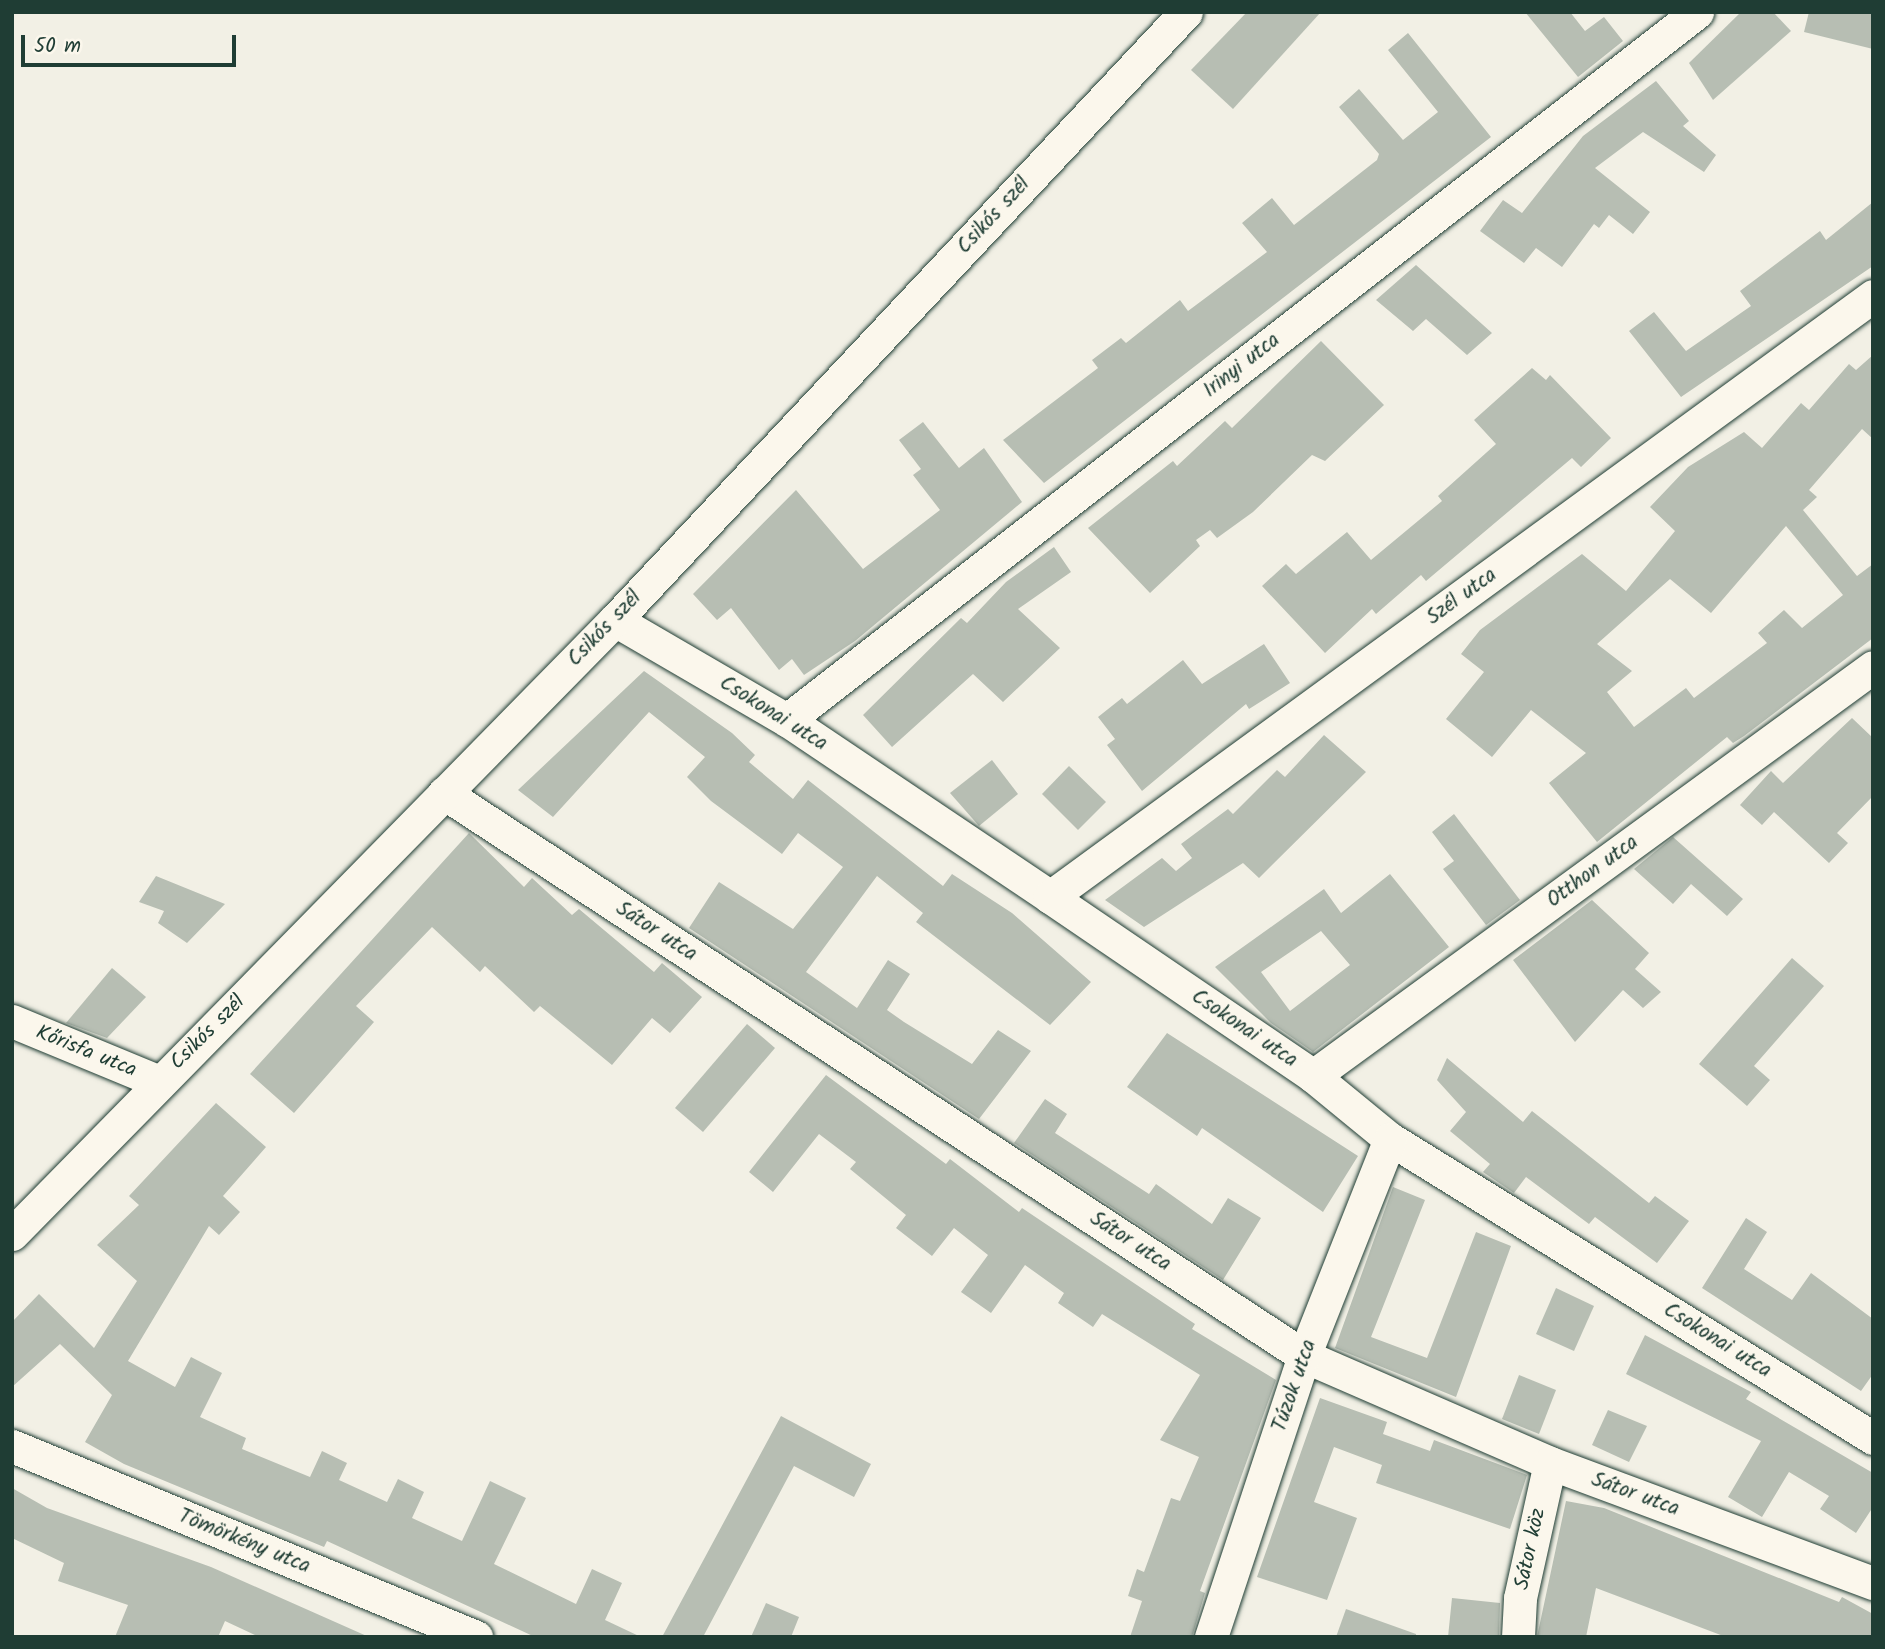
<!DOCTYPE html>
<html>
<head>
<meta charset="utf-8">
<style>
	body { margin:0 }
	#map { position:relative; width:1885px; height:1649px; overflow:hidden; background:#f2f0e5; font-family:Kalam,sans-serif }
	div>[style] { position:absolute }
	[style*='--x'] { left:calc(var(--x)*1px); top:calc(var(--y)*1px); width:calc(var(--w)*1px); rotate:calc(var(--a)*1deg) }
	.building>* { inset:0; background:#b7beb3 }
	.roads { filter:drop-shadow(0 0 2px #1f3d34) drop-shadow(0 0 2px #1f3d34) }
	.minor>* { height:33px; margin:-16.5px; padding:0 16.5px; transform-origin:16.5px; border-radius:16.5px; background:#fbf7ec }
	span { translate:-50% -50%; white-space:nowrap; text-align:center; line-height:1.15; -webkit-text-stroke:5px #fbf7ec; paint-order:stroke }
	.street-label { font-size:21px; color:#1f3d34 }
	.frame { position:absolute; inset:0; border:14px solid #1f3d34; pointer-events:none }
	.scale { position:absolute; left:21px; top:35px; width:215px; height:32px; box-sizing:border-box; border:4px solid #1f3d34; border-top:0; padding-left:9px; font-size:21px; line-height:24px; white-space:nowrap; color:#1f3d34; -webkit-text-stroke:5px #fbf7ec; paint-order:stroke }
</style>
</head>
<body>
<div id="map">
	<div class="building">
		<div style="clip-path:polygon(1247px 12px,1321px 12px,1233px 109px,1191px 70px)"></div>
		<div style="clip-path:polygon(1525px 12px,1570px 12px,1585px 31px,1604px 17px,1623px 41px,1578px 77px)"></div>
		<div style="clip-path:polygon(1741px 12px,1773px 12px,1791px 31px,1713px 100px,1689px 63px)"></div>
		<div style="clip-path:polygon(1809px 12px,1873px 12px,1873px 49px,1804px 32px)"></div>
		<div style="clip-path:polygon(1408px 33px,1491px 137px,1044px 483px,1003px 440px,1098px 368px,1092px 360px,1121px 338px,1126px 343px,1180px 300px,1188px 311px,1267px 252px,1242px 223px,1272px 198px,1294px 225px,1377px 160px,1379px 154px,1339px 107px,1359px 89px,1403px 140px,1438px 112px,1388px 50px)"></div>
		<div style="clip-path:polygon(1656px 81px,1689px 121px,1683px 126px,1716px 155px,1704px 172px,1643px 132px,1595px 168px,1650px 212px,1633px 234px,1609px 215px,1599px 228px,1594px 224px,1562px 267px,1536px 248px,1524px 263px,1480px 231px,1503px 200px,1522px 213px,1583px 136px)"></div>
		<div style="clip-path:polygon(1873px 202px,1873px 266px,1681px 397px,1629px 331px,1654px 312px,1686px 351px,1751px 306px,1740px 291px,1820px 231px,1826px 240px)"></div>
		<div style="clip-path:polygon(1416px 265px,1492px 333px,1467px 355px,1426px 319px,1413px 331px,1376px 300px)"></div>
		<div style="clip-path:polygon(1321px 341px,1384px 405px,1325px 461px,1312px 455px,1253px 512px,1217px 538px,1210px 530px,1196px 540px,1200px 546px,1150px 593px,1088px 528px,1173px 461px,1177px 466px,1225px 421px,1232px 428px)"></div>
		<div style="clip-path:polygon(evenodd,1873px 355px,1873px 439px,1862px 429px,1809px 490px,1817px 497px,1803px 510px,1857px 576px,1873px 564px,1873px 638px,1744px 736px,1733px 743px,1727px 737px,1597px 842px,1549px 783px,1586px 753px,1531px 710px,1492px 757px,1446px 719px,1484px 672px,1461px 654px,1480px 630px,1582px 554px,1626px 591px,1675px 531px,1650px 507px,1688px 467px,1744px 432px,1762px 448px,1801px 403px,1809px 410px,1849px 364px,1856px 370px,1873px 355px,1786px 526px,1843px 595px,1802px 628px,1784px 610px,1758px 633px,1767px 643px,1694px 698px,1686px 688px,1634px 727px,1607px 692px,1632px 671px,1597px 644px,1670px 579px,1711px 613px,1786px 526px)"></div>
		<div style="clip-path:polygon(1532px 368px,1546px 380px,1550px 375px,1611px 438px,1581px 467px,1572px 458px,1426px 581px,1421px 575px,1376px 614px,1372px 609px,1325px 653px,1262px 586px,1286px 564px,1296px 574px,1347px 532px,1371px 560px,1442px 501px,1438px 496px,1496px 444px,1474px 420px)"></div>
		<div style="clip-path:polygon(923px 422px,959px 468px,984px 448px,1022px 502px,855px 641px,804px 675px,792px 659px,779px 670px,731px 608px,717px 620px,693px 594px,796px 490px,863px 569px,940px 510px,913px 475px,921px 469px,899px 440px)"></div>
		<div style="clip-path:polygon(1054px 547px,1071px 572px,1018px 609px,1060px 648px,1003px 702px,973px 674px,892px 747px,863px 715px,961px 618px,967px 623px,1006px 582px)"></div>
		<div style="clip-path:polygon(1264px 644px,1290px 683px,1249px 709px,1246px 704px,1142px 791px,1107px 745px,1115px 739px,1098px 717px,1122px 698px,1127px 704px,1183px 660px,1202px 684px)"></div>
		<div style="clip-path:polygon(644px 671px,732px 733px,755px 755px,749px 762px,793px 799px,808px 780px,943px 886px,952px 874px,1012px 913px,1091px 982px,1050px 1025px,916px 922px,923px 913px,877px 876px,806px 972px,857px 1008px,888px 960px,910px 974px,887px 1010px,904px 1022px,972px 1064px,998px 1030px,1031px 1051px,979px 1119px,689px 928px,719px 882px,793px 929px,843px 867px,798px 833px,782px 854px,711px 801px,687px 777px,705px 757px,649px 712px,553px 817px,518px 790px)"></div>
		<div style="clip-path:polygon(1852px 718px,1873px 738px,1873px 796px,1837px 833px,1848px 843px,1829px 863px,1774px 812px,1762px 825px,1740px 805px,1771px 771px,1783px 783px)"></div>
		<div style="clip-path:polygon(1324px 735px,1366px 772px,1259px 878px,1243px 863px,1144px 927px,1105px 900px,1162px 858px,1176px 871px,1192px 858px,1181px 844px,1228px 809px,1233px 814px,1277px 770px,1285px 777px)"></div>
		<div style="clip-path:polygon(992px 760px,1018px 794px,979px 826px,950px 793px)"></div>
		<div style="clip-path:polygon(1069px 766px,1106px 802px,1078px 830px,1042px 794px)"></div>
		<div style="clip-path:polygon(1454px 814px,1520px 900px,1486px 925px,1443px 869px,1454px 861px,1432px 832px)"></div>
		<div style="clip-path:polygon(469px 833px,524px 887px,532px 878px,572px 915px,579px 909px,654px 972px,662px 963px,702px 997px,670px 1033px,652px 1018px,612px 1065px,540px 1006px,534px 1012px,485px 966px,480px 972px,432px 927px,356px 1006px,374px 1022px,294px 1113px,250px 1074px)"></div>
		<div style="clip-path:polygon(1673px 837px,1743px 899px,1727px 916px,1691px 884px,1673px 904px,1634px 869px)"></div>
		<div style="clip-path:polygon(evenodd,1390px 874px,1449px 947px,1313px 1052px,1271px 1023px,1215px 967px,1324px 889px,1341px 913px,1390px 874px,1321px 931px,1350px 965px,1290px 1011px,1261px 972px,1321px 931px)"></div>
		<div style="clip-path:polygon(156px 876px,225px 904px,187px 943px,158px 923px,164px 911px,139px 902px)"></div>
		<div style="clip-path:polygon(1592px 900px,1649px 953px,1635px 969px,1661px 992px,1643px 1008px,1623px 990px,1575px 1042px,1513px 960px)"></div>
		<div style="clip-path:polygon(1792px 958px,1824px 986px,1754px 1066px,1770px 1080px,1747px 1106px,1699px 1064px)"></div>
		<div style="clip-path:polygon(112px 968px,146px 997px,107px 1038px,66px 1023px)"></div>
		<div style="clip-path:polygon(747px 1024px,775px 1048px,703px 1132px,675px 1108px)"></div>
		<div style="clip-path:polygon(1167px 1033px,1358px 1156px,1323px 1212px,1202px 1128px,1197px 1136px,1127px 1087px)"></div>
		<div style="clip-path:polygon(1447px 1058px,1523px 1122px,1532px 1111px,1649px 1203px,1655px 1196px,1689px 1221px,1657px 1263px,1595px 1217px,1589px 1224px,1526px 1177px,1514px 1193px,1483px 1172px,1490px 1164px,1450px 1131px,1466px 1112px,1437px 1080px)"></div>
		<div style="clip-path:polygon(826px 1075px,946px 1164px,950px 1159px,1019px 1212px,1022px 1208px,1195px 1324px,1192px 1329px,1276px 1380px,1200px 1591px,1205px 1593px,1192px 1637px,1130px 1637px,1142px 1601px,1128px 1596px,1137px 1569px,1144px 1572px,1171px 1498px,1180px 1501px,1199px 1457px,1160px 1440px,1200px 1375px,1102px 1314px,1093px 1327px,1058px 1303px,1064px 1293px,1025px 1265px,991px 1313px,961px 1292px,988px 1255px,954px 1228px,932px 1256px,896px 1228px,906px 1215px,850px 1169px,856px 1162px,819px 1134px,773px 1192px,749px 1172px)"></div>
		<div style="clip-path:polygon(1045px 1099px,1067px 1114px,1055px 1133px,1149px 1194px,1156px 1184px,1212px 1224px,1228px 1198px,1261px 1218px,1223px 1280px,1014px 1143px)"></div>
		<div style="clip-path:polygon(216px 1103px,266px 1147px,223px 1196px,240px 1212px,219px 1235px,209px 1226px,128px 1361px,175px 1387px,191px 1357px,222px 1373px,200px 1417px,246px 1438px,242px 1449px,310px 1477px,322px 1451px,347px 1463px,339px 1480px,387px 1502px,398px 1479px,424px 1492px,412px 1518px,462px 1541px,490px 1481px,526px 1498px,494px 1564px,576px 1604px,592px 1569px,622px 1583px,605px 1620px,641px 1637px,535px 1637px,327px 1541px,324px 1547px,124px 1464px,85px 1442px,112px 1395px,60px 1344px,12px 1387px,12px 1322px,39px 1294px,94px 1348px,137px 1281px,97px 1245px,139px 1205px,129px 1196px)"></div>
		<div style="clip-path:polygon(1393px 1187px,1425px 1200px,1371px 1337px,1427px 1358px,1476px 1232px,1511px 1246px,1456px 1397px,1335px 1348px)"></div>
		<div style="clip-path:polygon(1746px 1218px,1767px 1232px,1744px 1269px,1792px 1300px,1811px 1273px,1873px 1319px,1873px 1374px,1861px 1391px,1702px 1288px)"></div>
		<div style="clip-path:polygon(1556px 1288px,1594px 1306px,1574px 1351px,1536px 1334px)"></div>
		<div style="clip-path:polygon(1645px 1335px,1751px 1392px,1746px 1399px,1873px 1473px,1873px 1507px,1856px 1533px,1820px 1509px,1829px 1496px,1789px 1472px,1762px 1517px,1728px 1497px,1761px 1441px,1626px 1374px)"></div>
		<div style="clip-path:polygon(1519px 1375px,1556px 1390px,1539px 1434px,1502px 1419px)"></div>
		<div style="clip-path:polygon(1320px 1398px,1387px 1422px,1383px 1434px,1430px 1451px,1434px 1440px,1527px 1475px,1510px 1529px,1376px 1483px,1382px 1465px,1334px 1447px,1314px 1502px,1357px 1518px,1327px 1600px,1257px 1577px)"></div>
		<div style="clip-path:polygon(1608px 1410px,1647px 1426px,1629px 1462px,1592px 1445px)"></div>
		<div style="clip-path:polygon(781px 1416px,871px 1464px,854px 1497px,794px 1466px,703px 1637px,662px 1637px)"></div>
		<div style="clip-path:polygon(12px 1488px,47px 1508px,211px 1567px,369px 1637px,259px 1637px,225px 1621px,218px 1637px,115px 1637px,128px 1605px,58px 1581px,64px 1563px,12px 1538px)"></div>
		<div style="clip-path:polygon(1566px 1501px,1604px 1508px,1839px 1602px,1842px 1597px,1873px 1614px,1873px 1637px,1726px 1637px,1596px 1588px,1586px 1637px,1537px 1637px)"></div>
		<div style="clip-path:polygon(1452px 1598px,1500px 1603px,1499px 1637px,1448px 1637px)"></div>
		<div style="clip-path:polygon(766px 1603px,799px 1617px,791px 1637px,751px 1637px)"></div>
		<div style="clip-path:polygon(1346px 1609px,1416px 1634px,1416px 1637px,1336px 1637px)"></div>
	</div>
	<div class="roads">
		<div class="minor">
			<div style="--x:615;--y:620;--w:199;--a:30.2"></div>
			<div style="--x:787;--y:720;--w:317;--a:33.9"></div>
			<div style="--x:1050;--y:897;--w:318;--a:34.2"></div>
			<div style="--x:1313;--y:1076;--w:99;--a:39.3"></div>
			<div style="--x:1390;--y:1139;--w:568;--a:31.76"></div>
			<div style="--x:787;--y:720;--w:1153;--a:-37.88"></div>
			<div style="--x:444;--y:793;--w:1028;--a:33.21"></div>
			<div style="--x:1304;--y:1356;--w:268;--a:23.5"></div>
			<div style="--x:1550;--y:1463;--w:345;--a:20.4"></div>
			<div style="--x:1050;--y:897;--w:1019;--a:-36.14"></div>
			<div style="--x:12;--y:1021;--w:159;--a:22.5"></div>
			<div style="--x:1313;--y:1076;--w:693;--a:-36.14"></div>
			<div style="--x:12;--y:1234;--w:861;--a:-45.52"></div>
			<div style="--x:615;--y:620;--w:834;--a:-46.8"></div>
			<div style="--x:12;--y:1446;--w:502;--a:22.37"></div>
			<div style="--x:1211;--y:1637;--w:296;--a:-71.7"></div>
			<div style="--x:1304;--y:1356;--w:233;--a:-68.4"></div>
			<div style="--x:1518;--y:1637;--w:39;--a:-87"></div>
			<div style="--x:1520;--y:1598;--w:138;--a:-77.5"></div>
		</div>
	</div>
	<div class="street-label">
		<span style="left:994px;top:216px;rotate:-47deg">Csikós szél</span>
		<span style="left:1242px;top:366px;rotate:-38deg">Irinyi utca</span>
		<span style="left:1462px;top:597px;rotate:-36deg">Szél utca</span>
		<span style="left:605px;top:629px;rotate:-46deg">Csikós szél</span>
		<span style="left:773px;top:714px;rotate:32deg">Csokonai utca</span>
		<span style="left:1593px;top:872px;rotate:-36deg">Otthon utca</span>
		<span style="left:656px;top:932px;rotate:33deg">Sátor utca</span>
		<span style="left:1244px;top:1029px;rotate:34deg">Csokonai utca</span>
		<span style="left:208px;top:1033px;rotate:-45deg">Csikós szél</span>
		<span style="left:86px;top:1052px;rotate:22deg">Kőrisfa utca</span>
		<span style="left:1130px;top:1242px;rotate:33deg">Sátor utca</span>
		<span style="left:1717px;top:1341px;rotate:32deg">Csokonai utca</span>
		<span style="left:1295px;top:1386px;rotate:-71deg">Túzok utca</span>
		<span style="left:1635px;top:1495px;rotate:20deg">Sátor utca</span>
		<span style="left:244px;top:1542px;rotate:22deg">Tömörkény utca</span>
		<span style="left:1531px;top:1549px;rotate:-78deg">Sátor köz</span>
	</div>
	<div class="frame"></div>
	<div class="scale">50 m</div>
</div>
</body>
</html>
